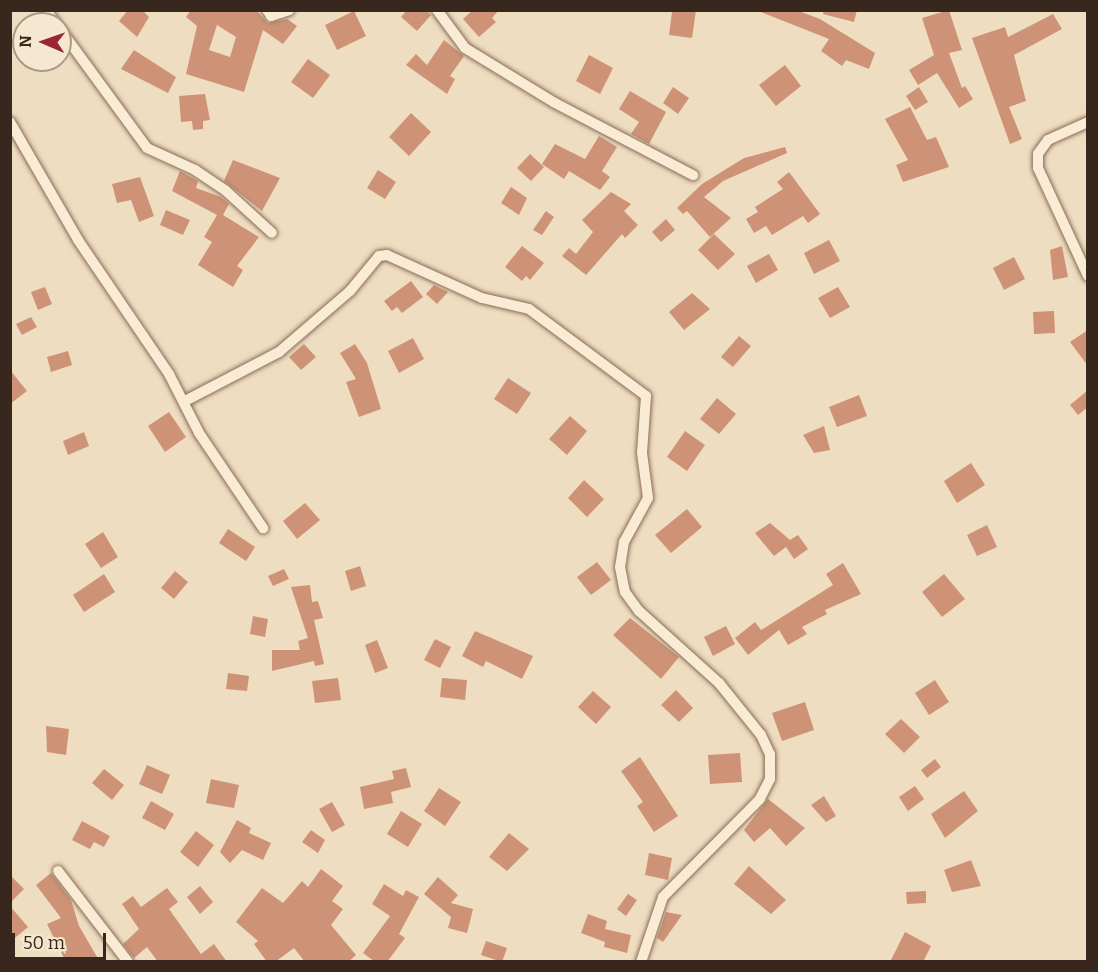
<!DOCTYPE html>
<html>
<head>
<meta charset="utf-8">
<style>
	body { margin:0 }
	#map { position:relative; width:1098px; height:972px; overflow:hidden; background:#efddc1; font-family:Bitter,serif }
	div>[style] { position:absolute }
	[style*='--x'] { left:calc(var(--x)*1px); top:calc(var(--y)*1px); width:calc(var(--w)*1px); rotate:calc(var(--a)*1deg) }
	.building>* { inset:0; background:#ce9376 }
	.roads { filter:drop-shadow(0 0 2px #886d58) drop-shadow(0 0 2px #886d58) }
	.street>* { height:10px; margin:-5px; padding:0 5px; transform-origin:5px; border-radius:5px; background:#f9ebd4 }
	span { translate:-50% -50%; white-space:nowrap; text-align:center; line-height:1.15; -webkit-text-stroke:6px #f6e8d0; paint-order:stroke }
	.frame { position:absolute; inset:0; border:12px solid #38271d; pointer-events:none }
	.north { position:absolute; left:12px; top:12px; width:60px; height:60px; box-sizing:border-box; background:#f6e8d0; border:2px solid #aa9b88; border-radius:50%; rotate:272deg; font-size:16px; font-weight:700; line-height:24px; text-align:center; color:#38271d }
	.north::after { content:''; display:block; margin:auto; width:21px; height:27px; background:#982732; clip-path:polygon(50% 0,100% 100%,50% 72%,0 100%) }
	.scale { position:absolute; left:12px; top:933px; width:94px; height:27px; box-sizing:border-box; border:3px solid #38271d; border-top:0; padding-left:8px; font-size:18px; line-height:21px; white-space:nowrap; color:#38271d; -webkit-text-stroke:4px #f6e8d0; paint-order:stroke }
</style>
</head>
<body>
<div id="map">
	<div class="building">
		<div style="clip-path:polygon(128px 10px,142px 10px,149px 17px,137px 37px,119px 21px)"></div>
		<div style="clip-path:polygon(evenodd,191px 10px,256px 10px,268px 23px,287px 19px,297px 26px,283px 44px,263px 30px,244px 92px,186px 74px,197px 26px,186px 17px,191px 10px,217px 25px,236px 37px,230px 57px,209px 50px,217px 25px)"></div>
		<div style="clip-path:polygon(407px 10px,426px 10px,431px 15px,417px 31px,401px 17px)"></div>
		<div style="clip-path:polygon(473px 10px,499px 10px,492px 18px,496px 22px,479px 37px,463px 19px)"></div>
		<div style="clip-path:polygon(696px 10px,692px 38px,669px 35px,672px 12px)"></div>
		<div style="clip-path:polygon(756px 10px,796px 10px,820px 19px,875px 53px,869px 69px,846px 60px,842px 66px,821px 51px,829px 39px)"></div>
		<div style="clip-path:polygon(824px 10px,857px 10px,854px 22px,823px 14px)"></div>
		<div style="clip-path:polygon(949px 10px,962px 50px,949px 53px,962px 88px,965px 86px,973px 99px,959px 108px,937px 73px,918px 85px,909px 70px,934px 55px,922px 18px)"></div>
		<div style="clip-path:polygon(354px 11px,366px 36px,337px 50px,325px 25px)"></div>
		<div style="clip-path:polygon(1053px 14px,1062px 29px,1014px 55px,1026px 101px,1009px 107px,1022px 139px,1010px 144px,972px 38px,1005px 27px,1008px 37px)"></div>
		<div style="clip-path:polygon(444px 40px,464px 56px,450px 76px,455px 79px,447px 94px,406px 65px,416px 54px,427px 65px)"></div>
		<div style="clip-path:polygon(134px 50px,176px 77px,168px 93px,121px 69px)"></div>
		<div style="clip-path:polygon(589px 55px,613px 68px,600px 94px,576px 81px)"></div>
		<div style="clip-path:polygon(308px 59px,330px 75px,313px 98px,291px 82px)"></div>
		<div style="clip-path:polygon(785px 65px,801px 86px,776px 106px,759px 85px)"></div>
		<div style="clip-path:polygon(673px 87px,689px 98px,678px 114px,663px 103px)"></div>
		<div style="clip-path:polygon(919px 87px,928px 102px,915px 110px,906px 96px)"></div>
		<div style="clip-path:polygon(630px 91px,666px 112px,649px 144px,631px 134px,639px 122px,619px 109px)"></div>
		<div style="clip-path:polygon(205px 94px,210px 120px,203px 121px,203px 129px,193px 130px,192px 121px,181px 122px,179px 96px)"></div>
		<div style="clip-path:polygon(910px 107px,927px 140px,936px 137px,949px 167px,903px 182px,896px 165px,908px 160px,885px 119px)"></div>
		<div style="clip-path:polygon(411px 113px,431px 132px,409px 156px,389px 137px)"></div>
		<div style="clip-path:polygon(599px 136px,617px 147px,602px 171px,610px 177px,600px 190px,569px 171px,564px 179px,542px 164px,555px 144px,585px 159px)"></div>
		<div style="clip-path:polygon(785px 147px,787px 153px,723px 181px,704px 197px,731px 218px,710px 237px,687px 211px,683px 214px,677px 208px,702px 184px,744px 158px)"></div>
		<div style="clip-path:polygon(530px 154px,544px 167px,531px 181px,517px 168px)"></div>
		<div style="clip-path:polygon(233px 160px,280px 178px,262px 211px,224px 181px)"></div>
		<div style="clip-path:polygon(378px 170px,396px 182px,385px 199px,367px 188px)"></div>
		<div style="clip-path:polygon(180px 171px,198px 181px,196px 188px,221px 197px,229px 204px,223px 215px,259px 237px,237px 266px,243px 270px,233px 287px,198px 265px,212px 242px,204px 237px,217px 215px,172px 191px)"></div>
		<div style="clip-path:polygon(789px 172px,820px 214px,808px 223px,803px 216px,772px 235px,766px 226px,754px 233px,746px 219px,758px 212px,755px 207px,783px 189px,777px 182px)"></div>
		<div style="clip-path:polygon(140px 177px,154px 216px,139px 222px,131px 200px,117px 203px,112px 184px)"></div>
		<div style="clip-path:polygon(511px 187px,527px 198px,519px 215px,501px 203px)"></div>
		<div style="clip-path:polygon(611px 192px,631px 204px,624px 211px,638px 225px,625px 238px,622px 234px,586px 275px,562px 256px,569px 248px,576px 254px,593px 232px,582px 220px)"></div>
		<div style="clip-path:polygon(166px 210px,190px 220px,183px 235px,160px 225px)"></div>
		<div style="clip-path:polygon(546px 211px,554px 217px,542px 235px,533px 230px)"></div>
		<div style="clip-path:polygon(666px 219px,675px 230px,661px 242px,652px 232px)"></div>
		<div style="clip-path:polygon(714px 234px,735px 254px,718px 270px,698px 250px)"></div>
		<div style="clip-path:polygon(829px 240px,840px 261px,814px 274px,804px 253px)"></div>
		<div style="clip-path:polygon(522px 246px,544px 263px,530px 280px,526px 276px,522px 281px,505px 267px)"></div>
		<div style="clip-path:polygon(1062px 246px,1068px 277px,1053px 280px,1050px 250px)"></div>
		<div style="clip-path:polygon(769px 254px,778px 270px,756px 283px,747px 266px)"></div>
		<div style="clip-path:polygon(1014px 257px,1025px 279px,1004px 290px,993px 268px)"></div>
		<div style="clip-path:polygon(411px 281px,423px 297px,402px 313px,397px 307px,392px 311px,384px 301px)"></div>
		<div style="clip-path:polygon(434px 285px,448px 292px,437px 304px,426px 294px)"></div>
		<div style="clip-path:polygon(45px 287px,52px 304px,38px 310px,31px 292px)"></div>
		<div style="clip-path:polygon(838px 287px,850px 307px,830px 318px,818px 298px)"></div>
		<div style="clip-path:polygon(692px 293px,710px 309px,684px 330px,669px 312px)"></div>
		<div style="clip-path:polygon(1054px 311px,1055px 333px,1034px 334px,1033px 312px)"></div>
		<div style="clip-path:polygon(31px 317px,37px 327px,22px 335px,16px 324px)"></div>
		<div style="clip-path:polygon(1088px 330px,1088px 366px,1070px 342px)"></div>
		<div style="clip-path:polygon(739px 336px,751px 346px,733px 367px,721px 357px)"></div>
		<div style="clip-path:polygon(413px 338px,424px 359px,399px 373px,388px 351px)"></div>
		<div style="clip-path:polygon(304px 344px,316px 357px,301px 370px,289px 357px)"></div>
		<div style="clip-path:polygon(355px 344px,367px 363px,381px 409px,359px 417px,346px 382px,356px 379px,340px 353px)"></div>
		<div style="clip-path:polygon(68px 351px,72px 365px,51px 372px,47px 357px)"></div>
		<div style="clip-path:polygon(10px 370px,27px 391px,10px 404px)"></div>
		<div style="clip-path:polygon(508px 378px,531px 393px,517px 414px,494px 399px)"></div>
		<div style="clip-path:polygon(1088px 390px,1088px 407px,1078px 415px,1070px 405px)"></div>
		<div style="clip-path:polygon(859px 395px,867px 416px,837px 427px,829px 407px)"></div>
		<div style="clip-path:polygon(717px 398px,736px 414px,719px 434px,700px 419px)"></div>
		<div style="clip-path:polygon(169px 412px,186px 437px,165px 452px,148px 426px)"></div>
		<div style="clip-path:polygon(570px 416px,587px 431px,567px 455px,549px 439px)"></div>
		<div style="clip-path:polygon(824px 426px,830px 450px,814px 453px,803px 435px)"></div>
		<div style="clip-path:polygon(685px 431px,705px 445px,687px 471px,667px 457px)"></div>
		<div style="clip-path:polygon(84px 432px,89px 446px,68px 455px,63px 441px)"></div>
		<div style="clip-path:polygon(971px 463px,985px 485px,957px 503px,944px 481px)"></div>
		<div style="clip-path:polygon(584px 480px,604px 499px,587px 517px,568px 498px)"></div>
		<div style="clip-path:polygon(305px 503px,320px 520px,297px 539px,283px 521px)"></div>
		<div style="clip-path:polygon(687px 509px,702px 527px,671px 553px,655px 535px)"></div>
		<div style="clip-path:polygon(770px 523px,790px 540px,798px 535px,808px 549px,794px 559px,786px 547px,774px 556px,755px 533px)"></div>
		<div style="clip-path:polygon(987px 525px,997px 547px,977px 556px,967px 535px)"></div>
		<div style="clip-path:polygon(228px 529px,255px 547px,246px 561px,219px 543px)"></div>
		<div style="clip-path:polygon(103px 532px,118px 557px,101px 568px,85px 544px)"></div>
		<div style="clip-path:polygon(597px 562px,611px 580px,591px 595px,577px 577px)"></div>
		<div style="clip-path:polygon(843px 563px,861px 594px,825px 610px,827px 614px,802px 627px,807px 634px,788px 645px,779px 630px,748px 655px,735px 638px,755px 622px,761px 630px,833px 585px,826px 574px)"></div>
		<div style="clip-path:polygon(360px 566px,366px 586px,351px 591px,345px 571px)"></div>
		<div style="clip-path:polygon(284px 569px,289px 579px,273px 586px,268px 576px)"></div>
		<div style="clip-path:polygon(175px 571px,188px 582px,174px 599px,161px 588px)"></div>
		<div style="clip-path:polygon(104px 574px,115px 592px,84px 612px,73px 595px)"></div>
		<div style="clip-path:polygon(944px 574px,965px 599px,942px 617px,922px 592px)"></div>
		<div style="clip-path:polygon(310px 585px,312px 602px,318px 601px,323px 618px,314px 620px,324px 664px,315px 666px,314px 661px,272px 671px,272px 650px,300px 650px,298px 641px,308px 638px,291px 587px)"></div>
		<div style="clip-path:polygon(253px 616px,268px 619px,265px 637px,250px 634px)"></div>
		<div style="clip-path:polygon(630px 618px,679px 657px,661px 679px,613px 635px)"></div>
		<div style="clip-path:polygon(726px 626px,735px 644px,713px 656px,704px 637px)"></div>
		<div style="clip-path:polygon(475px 631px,533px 656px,522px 679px,486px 661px,483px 667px,462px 656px)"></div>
		<div style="clip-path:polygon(435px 639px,451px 647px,440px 668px,424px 660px)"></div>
		<div style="clip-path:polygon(377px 640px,388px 668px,375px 673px,365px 645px)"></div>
		<div style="clip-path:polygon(228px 673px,249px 676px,247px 691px,226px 689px)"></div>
		<div style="clip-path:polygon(338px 678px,341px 700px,315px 703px,312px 681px)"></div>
		<div style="clip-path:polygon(442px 678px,467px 680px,465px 700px,440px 697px)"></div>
		<div style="clip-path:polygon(935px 680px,949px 702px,929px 715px,915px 693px)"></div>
		<div style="clip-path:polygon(676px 690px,693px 708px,679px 722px,661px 705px)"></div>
		<div style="clip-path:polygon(593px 691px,611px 707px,596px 724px,578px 707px)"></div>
		<div style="clip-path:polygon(805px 702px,814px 730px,782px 741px,772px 713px)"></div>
		<div style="clip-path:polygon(901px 719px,920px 737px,904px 753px,885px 734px)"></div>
		<div style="clip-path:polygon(46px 726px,69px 729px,66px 755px,47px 752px)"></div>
		<div style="clip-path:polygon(740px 753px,742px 782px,710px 784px,708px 755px)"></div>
		<div style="clip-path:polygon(640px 757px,678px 816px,654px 832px,637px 806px,643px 802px,621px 771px)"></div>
		<div style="clip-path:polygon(935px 759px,941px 767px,927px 778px,921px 770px)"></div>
		<div style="clip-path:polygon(147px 765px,170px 775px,162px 794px,139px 784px)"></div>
		<div style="clip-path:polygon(406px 768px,411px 787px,391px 792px,393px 803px,364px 809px,360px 787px,394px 779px,392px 771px)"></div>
		<div style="clip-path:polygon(104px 769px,124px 785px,112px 800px,92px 783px)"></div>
		<div style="clip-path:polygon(211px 779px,239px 785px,234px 808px,206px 803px)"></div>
		<div style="clip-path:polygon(915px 786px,924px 799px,908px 811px,899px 797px)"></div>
		<div style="clip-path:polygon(439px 788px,461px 802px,445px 826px,424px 811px)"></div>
		<div style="clip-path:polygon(964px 791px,978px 811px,945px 838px,931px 814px)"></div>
		<div style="clip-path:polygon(824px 796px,836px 816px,826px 822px,811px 805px)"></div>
		<div style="clip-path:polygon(768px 799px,805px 828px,786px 846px,770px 828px,754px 842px,744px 830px)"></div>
		<div style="clip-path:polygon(151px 801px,174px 814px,165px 830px,142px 818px)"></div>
		<div style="clip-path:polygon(332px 802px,345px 825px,332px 832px,319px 809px)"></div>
		<div style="clip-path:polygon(401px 811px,422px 824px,408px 847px,387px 834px)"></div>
		<div style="clip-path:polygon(237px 820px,251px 828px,249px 833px,271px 843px,263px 860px,242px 850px,230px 863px,220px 852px)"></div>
		<div style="clip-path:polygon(82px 821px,110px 836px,104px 847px,94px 842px,90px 849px,72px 840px)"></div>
		<div style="clip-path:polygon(311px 830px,325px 840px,318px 853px,302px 842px)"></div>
		<div style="clip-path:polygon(196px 831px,214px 845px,198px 867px,180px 852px)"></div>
		<div style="clip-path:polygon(509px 833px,529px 849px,507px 871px,489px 857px)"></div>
		<div style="clip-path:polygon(649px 853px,672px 858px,668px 880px,645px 875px)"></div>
		<div style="clip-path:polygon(971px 860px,981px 886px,952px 892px,944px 870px)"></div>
		<div style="clip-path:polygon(749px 866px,786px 900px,771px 914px,734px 884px)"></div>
		<div style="clip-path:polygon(321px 869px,343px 886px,332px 901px,343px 909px,331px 925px,356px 955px,348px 962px,305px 962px,294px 948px,275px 962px,267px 962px,254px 944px,258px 941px,236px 922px,262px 888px,283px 903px,302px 881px,308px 887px)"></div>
		<div style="clip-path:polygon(51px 873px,71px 900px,79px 926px,100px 962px,66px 962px,47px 924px,61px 918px,36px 885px)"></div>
		<div style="clip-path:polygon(10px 875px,24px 889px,10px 903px)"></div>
		<div style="clip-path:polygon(438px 877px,458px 895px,451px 903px,473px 909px,467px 933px,448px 928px,451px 917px,424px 894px)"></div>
		<div style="clip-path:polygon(384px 884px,403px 896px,406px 890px,419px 897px,399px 934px,405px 938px,387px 962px,375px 962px,363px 953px,390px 916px,372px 904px)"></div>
		<div style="clip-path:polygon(200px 886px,213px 902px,200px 914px,187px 897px)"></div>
		<div style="clip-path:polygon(167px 888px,178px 902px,169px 909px,201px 954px,214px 944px,227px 962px,158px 962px,147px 947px,134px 958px,123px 944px,139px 929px,122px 904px,133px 896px,141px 907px)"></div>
		<div style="clip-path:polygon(926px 891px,926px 903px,907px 904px,906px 892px)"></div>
		<div style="clip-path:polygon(628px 894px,637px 900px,626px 916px,617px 909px)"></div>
		<div style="clip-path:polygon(10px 906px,28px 927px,10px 942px)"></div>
		<div style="clip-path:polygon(666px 912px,682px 915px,663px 942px,657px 938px)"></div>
		<div style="clip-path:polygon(588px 914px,607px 921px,605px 929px,631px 935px,627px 953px,604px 947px,605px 942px,581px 933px)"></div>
		<div style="clip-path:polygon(905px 932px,931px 946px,923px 962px,890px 962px)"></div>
		<div style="clip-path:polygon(486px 941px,507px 948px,502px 962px,481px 955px)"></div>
	</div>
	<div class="roads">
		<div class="street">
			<div style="--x:46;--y:10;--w:17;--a:54"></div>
			<div style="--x:267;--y:10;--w:7;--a:56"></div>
			<div style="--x:271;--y:16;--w:19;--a:-18"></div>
			<div style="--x:437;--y:10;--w:47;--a:53.6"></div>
			<div style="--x:465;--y:48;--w:105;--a:31.4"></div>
			<div style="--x:555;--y:103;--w:156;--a:27.6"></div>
			<div style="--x:60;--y:29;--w:147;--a:53.8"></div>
			<div style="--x:147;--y:148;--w:53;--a:24.6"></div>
			<div style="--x:195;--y:170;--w:37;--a:34"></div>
			<div style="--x:226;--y:191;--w:62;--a:42.4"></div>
			<div style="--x:10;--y:122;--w:136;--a:60"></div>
			<div style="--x:78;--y:240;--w:162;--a:55.8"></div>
			<div style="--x:169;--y:374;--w:66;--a:63"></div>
			<div style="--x:199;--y:433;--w:115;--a:56"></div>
			<div style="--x:1088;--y:122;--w:44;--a:155.8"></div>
			<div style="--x:1048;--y:140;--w:17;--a:126"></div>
			<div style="--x:1038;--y:154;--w:14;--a:90"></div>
			<div style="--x:1038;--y:168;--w:119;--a:65.2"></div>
			<div style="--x:185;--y:401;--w:106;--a:-27.5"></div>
			<div style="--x:279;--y:352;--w:94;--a:-40.7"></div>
			<div style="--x:350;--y:291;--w:45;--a:-50.4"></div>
			<div style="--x:379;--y:256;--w:8;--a:-7"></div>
			<div style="--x:387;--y:255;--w:104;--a:24.4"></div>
			<div style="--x:482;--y:298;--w:48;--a:13.2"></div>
			<div style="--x:529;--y:309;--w:146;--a:36.6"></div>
			<div style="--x:646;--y:396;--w:57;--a:94"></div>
			<div style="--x:642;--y:453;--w:45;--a:82.4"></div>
			<div style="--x:648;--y:498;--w:50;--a:118.6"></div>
			<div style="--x:624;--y:542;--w:25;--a:99"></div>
			<div style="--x:620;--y:567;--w:25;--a:79"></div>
			<div style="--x:625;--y:592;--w:24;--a:54"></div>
			<div style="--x:639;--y:611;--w:108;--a:42"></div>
			<div style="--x:719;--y:683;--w:67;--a:51.1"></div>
			<div style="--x:761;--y:735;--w:21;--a:65"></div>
			<div style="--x:770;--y:754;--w:25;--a:90"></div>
			<div style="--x:770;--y:779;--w:22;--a:117"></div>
			<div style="--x:760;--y:799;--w:138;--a:134.7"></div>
			<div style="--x:663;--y:897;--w:69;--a:108.7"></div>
			<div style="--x:58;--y:871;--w:115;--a:52.4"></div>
		</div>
	</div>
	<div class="frame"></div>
	<div class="north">N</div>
	<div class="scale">50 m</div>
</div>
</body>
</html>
